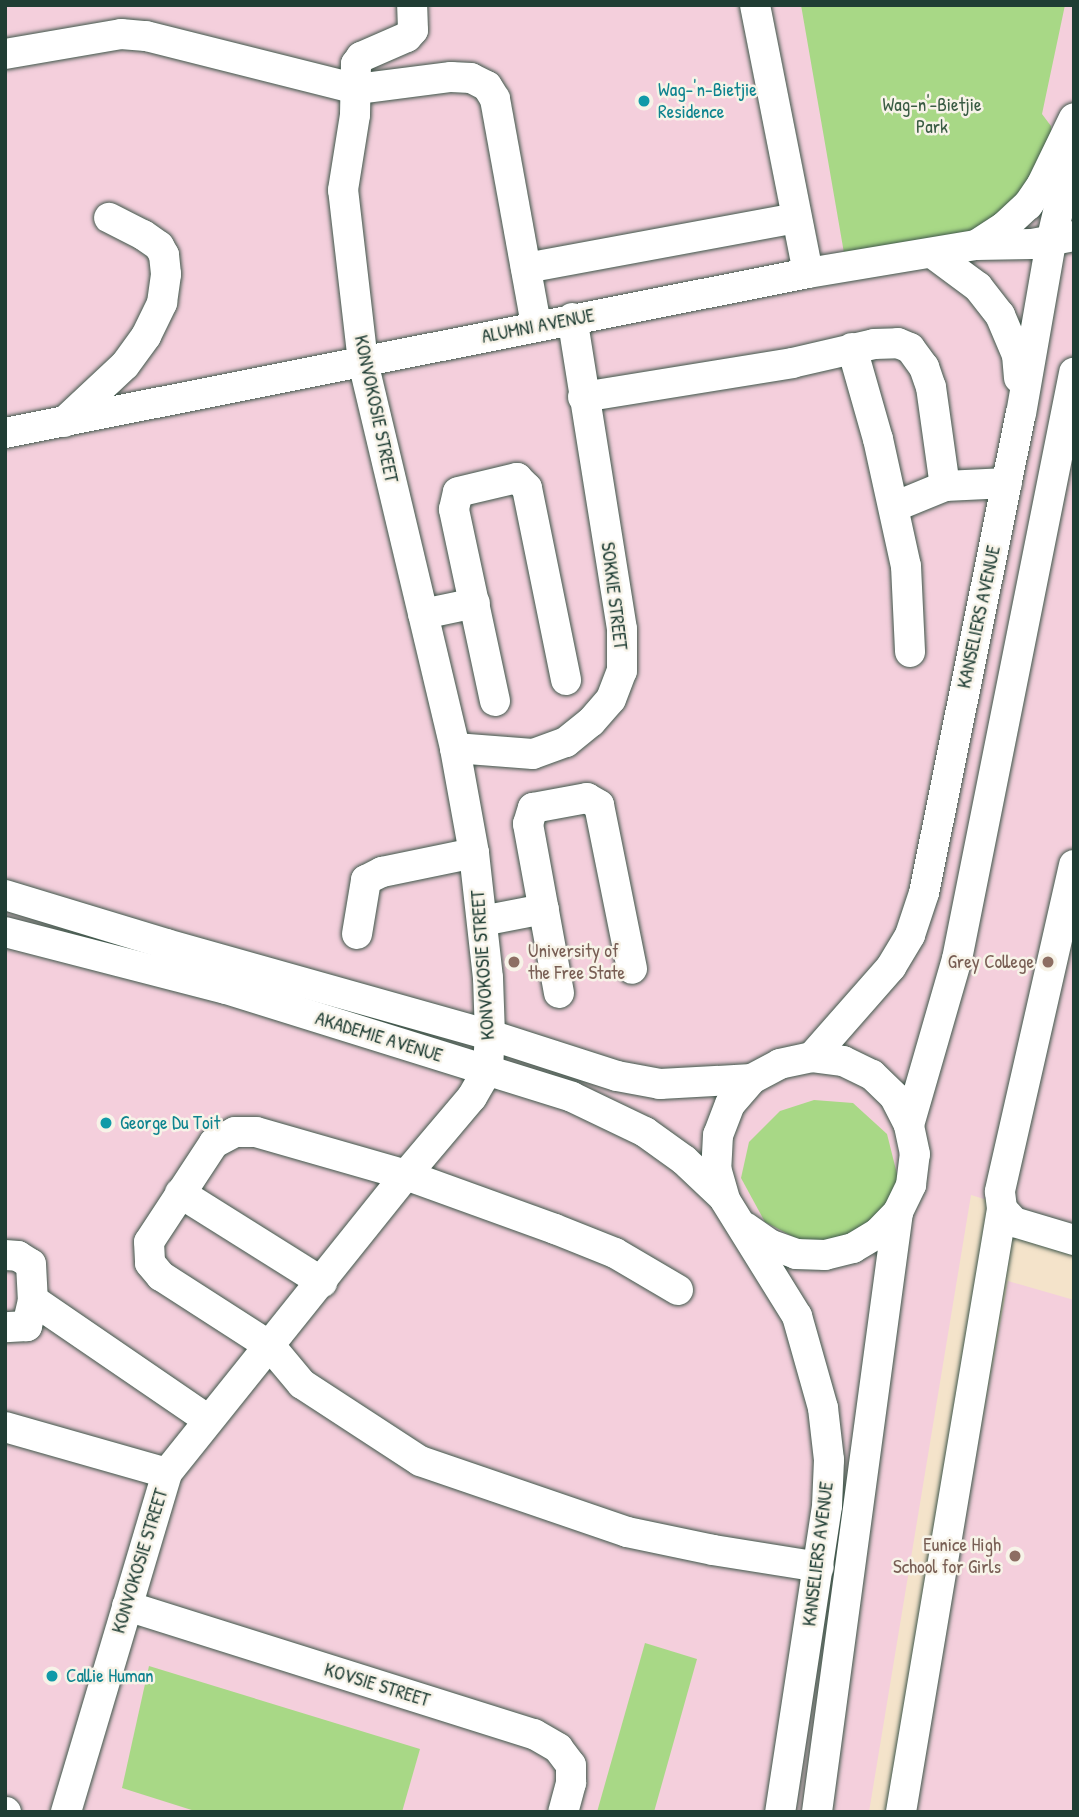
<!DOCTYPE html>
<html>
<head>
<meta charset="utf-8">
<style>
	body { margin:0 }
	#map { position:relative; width:1079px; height:1817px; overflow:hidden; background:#f4e3ca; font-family:"Patrick Hand",sans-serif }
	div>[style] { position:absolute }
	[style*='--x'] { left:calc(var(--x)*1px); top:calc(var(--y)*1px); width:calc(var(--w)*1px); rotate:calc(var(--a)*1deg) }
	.built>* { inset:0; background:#f4cfdc }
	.green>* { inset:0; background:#a8d886 }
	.roads { filter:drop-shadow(0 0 2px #3f564a) drop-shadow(0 0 2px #3f564a) }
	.minor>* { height:30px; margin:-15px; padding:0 15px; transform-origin:15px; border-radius:15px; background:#fff }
	.dots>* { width:19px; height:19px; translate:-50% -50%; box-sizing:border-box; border:4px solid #f7f3e8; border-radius:50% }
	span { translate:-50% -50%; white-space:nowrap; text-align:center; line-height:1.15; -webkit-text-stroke:5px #f7f3e8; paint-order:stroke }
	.culture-label { font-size:19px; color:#0d838f }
	.left { translate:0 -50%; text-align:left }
	.park-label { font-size:19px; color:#3a5c44 }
	.street-label { font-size:19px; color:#1f3d34 }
	.education-label { font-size:19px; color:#785e54 }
	.right { translate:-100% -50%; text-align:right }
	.frame { position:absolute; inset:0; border:7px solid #1f3d34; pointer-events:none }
</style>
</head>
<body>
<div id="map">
	<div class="built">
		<div style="clip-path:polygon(5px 5px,1074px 5px,1074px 1227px,971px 1195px,869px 1812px,5px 1812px)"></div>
		<div style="clip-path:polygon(1008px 1281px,1074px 1300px,1074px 1812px,910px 1812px)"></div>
	</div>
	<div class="green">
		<div style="clip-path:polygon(801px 5px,1065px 5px,1042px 114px,1051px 126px,1051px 142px,1037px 180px,979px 231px,844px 253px)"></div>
		<div style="clip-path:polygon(814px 1100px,853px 1103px,887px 1134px,898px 1178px,887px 1220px,856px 1240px,809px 1245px,765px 1222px,741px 1178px,749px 1142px,780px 1111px)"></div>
		<div style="clip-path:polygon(645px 1643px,697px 1659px,654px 1812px,597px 1812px)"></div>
		<div style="clip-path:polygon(149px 1666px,420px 1749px,402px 1812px,198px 1812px,122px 1788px)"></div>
	</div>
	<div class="roads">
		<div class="minor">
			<div style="--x:755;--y:5;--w:273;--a:78.8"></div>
			<div style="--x:5;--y:54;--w:118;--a:-9.8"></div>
			<div style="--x:121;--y:34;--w:25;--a:5"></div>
			<div style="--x:146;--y:36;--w:218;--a:14.1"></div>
			<div style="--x:357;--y:89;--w:95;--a:-7.3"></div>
			<div style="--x:451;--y:77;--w:20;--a:3"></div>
			<div style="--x:471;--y:78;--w:18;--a:27"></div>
			<div style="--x:487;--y:86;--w:15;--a:58"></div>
			<div style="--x:495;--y:99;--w:230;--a:79.7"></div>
			<div style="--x:976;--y:245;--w:33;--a:-33"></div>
			<div style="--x:1004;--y:227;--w:33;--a:-43"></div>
			<div style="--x:1028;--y:205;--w:25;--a:-56"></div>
			<div style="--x:1042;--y:184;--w:73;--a:-64.1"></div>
			<div style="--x:932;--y:253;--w:57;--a:36.5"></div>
			<div style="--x:978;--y:287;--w:36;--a:52"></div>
			<div style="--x:1000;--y:315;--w:43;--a:67"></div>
			<div style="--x:1017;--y:355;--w:23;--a:85"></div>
			<div style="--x:526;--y:268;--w:275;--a:-10.5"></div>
			<div style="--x:852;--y:348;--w:95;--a:74.1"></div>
			<div style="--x:878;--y:439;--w:130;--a:77.6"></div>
			<div style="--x:906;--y:566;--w:86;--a:87.3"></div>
			<div style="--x:583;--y:397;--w:212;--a:-9.2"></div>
			<div style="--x:792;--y:363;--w:84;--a:-13"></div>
			<div style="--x:874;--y:344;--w:24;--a:-2"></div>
			<div style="--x:898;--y:343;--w:13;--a:23"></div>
			<div style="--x:910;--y:348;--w:24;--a:54"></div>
			<div style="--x:924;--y:367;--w:21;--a:71"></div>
			<div style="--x:931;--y:387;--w:100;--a:82"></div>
			<div style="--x:64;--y:422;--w:83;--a:-43.1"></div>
			<div style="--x:125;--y:365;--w:36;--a:-54"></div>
			<div style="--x:146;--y:336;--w:37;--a:-64"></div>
			<div style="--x:162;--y:303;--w:29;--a:-82"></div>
			<div style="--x:166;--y:274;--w:19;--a:-96"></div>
			<div style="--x:164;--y:255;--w:10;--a:-119"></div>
			<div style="--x:159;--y:246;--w:19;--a:-145"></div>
			<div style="--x:143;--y:235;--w:38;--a:-153"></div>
			<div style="--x:5;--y:433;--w:819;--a:-11.27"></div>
			<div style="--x:808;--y:273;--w:170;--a:-9.5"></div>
			<div style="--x:976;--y:245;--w:56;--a:-1"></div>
			<div style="--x:1032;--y:244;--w:43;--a:-10.8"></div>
			<div style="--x:894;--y:507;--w:55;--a:-22.4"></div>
			<div style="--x:945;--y:486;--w:62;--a:-2.8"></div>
			<div style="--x:423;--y:614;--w:53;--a:-11.9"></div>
			<div style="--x:495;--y:701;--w:196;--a:-102.1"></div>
			<div style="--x:454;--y:509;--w:17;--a:-77"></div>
			<div style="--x:458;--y:492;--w:61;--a:-13.3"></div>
			<div style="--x:517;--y:478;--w:14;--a:45"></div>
			<div style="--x:527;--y:488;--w:196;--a:78.5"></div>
			<div style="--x:455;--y:748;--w:78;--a:4.4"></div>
			<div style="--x:533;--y:754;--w:35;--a:-20"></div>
			<div style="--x:566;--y:742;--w:32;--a:-39"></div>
			<div style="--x:591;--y:722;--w:30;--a:-49"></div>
			<div style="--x:611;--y:699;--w:30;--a:-69"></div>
			<div style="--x:622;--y:671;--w:42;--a:-90"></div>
			<div style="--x:622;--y:629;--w:315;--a:-99.1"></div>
			<div style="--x:1074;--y:865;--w:335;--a:102.8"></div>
			<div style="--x:1000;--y:1192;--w:17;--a:83"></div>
			<div style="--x:1002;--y:1209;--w:18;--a:47"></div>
			<div style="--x:1014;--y:1222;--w:63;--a:16.7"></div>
			<div style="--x:5;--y:895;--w:168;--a:16.9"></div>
			<div style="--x:166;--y:944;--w:337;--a:15.7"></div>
			<div style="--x:490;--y:1035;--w:133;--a:17.9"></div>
			<div style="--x:617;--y:1076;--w:44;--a:10.5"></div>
			<div style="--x:660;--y:1084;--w:92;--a:-3.1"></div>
			<div style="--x:482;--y:921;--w:63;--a:-11"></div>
			<div style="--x:5;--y:932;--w:228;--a:14.5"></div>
			<div style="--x:226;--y:989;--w:362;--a:17.3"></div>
			<div style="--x:572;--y:1097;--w:81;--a:25.6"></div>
			<div style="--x:645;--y:1132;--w:48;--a:35.7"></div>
			<div style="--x:684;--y:1160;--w:54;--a:43.5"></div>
			<div style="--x:357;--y:934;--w:55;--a:-80.5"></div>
			<div style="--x:366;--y:880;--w:18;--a:-27"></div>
			<div style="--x:382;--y:872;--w:94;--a:-11.7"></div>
			<div style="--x:559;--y:993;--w:172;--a:-100.4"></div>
			<div style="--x:528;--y:824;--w:17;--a:-73"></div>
			<div style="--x:533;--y:808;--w:55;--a:-10.5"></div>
			<div style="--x:587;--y:798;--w:14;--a:30"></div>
			<div style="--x:599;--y:805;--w:167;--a:78.6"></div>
			<div style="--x:812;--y:1057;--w:120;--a:-48.7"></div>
			<div style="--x:891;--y:967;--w:37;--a:-59"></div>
			<div style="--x:910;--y:935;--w:44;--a:-71.6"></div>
			<div style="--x:924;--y:893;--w:489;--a:-78.6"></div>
			<div style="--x:1021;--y:414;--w:175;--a:-80.1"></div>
			<div style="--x:1051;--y:242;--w:102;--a:-76.9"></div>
			<div style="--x:909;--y:1125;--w:173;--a:-73.9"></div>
			<div style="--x:957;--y:959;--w:598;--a:-78.71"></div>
			<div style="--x:180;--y:1193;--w:168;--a:32.1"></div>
			<div style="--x:745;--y:1227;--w:29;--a:35"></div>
			<div style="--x:769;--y:1244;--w:29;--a:20"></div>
			<div style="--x:796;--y:1254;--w:29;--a:2"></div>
			<div style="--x:825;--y:1255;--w:29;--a:-14"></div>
			<div style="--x:853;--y:1248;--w:29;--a:-31"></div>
			<div style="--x:878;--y:1233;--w:29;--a:-46"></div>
			<div style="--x:898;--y:1212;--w:30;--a:-64"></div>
			<div style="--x:911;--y:1185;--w:31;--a:-83"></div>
			<div style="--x:915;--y:1154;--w:30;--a:-102"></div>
			<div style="--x:909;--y:1125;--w:31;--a:-117"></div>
			<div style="--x:895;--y:1097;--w:32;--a:-136"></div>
			<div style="--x:872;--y:1075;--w:32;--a:-154"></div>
			<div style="--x:843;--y:1061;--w:31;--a:-173"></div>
			<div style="--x:812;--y:1057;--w:33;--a:168"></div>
			<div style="--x:780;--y:1064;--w:32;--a:152"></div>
			<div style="--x:752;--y:1079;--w:33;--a:131"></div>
			<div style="--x:730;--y:1104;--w:33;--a:111"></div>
			<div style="--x:718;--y:1135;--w:33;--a:93"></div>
			<div style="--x:716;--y:1168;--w:33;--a:74"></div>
			<div style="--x:725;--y:1200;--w:137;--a:58.2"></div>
			<div style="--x:797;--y:1316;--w:96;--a:74.2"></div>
			<div style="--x:823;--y:1408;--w:52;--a:83.4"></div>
			<div style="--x:829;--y:1460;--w:46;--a:92.5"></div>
			<div style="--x:827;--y:1506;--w:310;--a:98.7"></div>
			<div style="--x:5;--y:1255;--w:13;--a:4"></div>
			<div style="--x:18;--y:1256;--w:15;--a:32"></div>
			<div style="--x:31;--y:1264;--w:36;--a:87"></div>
			<div style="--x:33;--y:1300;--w:27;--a:103"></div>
			<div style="--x:27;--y:1326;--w:22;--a:177"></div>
			<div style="--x:678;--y:1290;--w:73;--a:-149.6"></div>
			<div style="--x:615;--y:1253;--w:65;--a:-158.2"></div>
			<div style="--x:555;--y:1229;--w:158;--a:-160.1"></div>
			<div style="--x:406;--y:1175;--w:156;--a:-164"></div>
			<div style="--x:256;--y:1132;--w:21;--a:180"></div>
			<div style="--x:235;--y:1132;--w:24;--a:152"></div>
			<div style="--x:214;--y:1143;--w:118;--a:123.3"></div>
			<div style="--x:149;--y:1242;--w:21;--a:87"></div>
			<div style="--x:150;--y:1263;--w:17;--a:50"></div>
			<div style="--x:161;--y:1276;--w:131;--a:32.8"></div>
			<div style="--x:271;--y:1347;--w:48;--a:50"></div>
			<div style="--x:302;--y:1384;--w:141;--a:33.1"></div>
			<div style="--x:420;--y:1461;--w:219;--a:18.9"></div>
			<div style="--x:627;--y:1532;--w:88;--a:11.8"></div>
			<div style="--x:713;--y:1550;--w:107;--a:9.1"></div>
			<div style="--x:33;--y:1300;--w:211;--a:34.4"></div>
			<div style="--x:5;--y:1427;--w:168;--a:15.9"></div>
			<div style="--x:127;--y:1606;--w:427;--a:17.5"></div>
			<div style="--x:534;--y:1734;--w:28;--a:30"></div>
			<div style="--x:558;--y:1748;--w:21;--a:53"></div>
			<div style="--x:571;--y:1765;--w:18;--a:90"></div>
			<div style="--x:571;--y:1783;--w:30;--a:105"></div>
			<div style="--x:5;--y:1812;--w:1;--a:0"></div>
			<div style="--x:66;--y:1812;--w:354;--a:-73.4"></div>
			<div style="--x:167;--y:1473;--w:382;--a:-51.3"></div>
			<div style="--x:406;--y:1175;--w:102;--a:-49.8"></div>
			<div style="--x:472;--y:1097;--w:32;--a:-60"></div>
			<div style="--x:488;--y:1069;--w:34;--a:-87"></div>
			<div style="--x:490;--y:1035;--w:57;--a:-92"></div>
			<div style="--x:488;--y:978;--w:126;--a:-96.4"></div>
			<div style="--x:474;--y:853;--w:107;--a:-100.3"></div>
			<div style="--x:455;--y:748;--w:397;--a:-103.4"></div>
			<div style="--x:363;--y:362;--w:173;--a:-96.6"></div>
			<div style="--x:343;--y:190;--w:76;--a:-80.9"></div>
			<div style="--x:355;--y:115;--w:51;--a:-88.9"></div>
			<div style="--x:356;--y:64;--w:9;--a:-54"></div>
			<div style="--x:361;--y:57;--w:50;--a:-23.5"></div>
			<div style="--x:407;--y:37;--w:9;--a:-49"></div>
			<div style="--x:413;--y:30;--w:25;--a:-92"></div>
			<div style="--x:817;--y:1812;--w:605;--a:-82.31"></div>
			<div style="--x:901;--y:1812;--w:611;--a:-80.49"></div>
		</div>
	</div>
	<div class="dots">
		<div style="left:644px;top:101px;background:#0f9aa8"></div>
		<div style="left:514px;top:962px;background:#8d6e63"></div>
		<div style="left:1048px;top:962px;background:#8d6e63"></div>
		<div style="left:106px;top:1123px;background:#0f9aa8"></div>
		<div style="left:1015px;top:1556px;background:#8d6e63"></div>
		<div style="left:52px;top:1676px;background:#0f9aa8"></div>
	</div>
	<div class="culture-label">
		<span class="left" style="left:658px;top:101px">Wag-'n-Bietjie<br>Residence</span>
		<span class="left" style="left:120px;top:1123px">George Du Toit</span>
		<span class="left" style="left:66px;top:1676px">Callie Human</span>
	</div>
	<div class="park-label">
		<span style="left:932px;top:116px">Wag-n'-Bietjie<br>Park</span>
	</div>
	<div class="street-label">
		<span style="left:538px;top:326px;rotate:-11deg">ALUMNI AVENUE</span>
		<span style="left:376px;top:409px;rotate:78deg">KONVOKOSIE STREET</span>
		<span style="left:614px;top:596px;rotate:83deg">SOKKIE STREET</span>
		<span style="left:979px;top:617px;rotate:-78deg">KANSELIERS AVENUE</span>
		<span style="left:483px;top:965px;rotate:-94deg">KONVOKOSIE STREET</span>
		<span style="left:379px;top:1037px;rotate:17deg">AKADEMIE AVENUE</span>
		<span style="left:818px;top:1554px;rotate:-83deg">KANSELIERS AVENUE</span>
		<span style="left:140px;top:1561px;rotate:-73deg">KONVOKOSIE STREET</span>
		<span style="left:377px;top:1685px;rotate:17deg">KOVSIE STREET</span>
	</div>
	<div class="education-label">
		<span class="left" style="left:528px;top:962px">University of<br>the Free State</span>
		<span class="right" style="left:1034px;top:962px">Grey College</span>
		<span class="right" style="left:1001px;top:1556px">Eunice High<br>School for Girls</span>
	</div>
	<div class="frame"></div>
</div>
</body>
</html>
